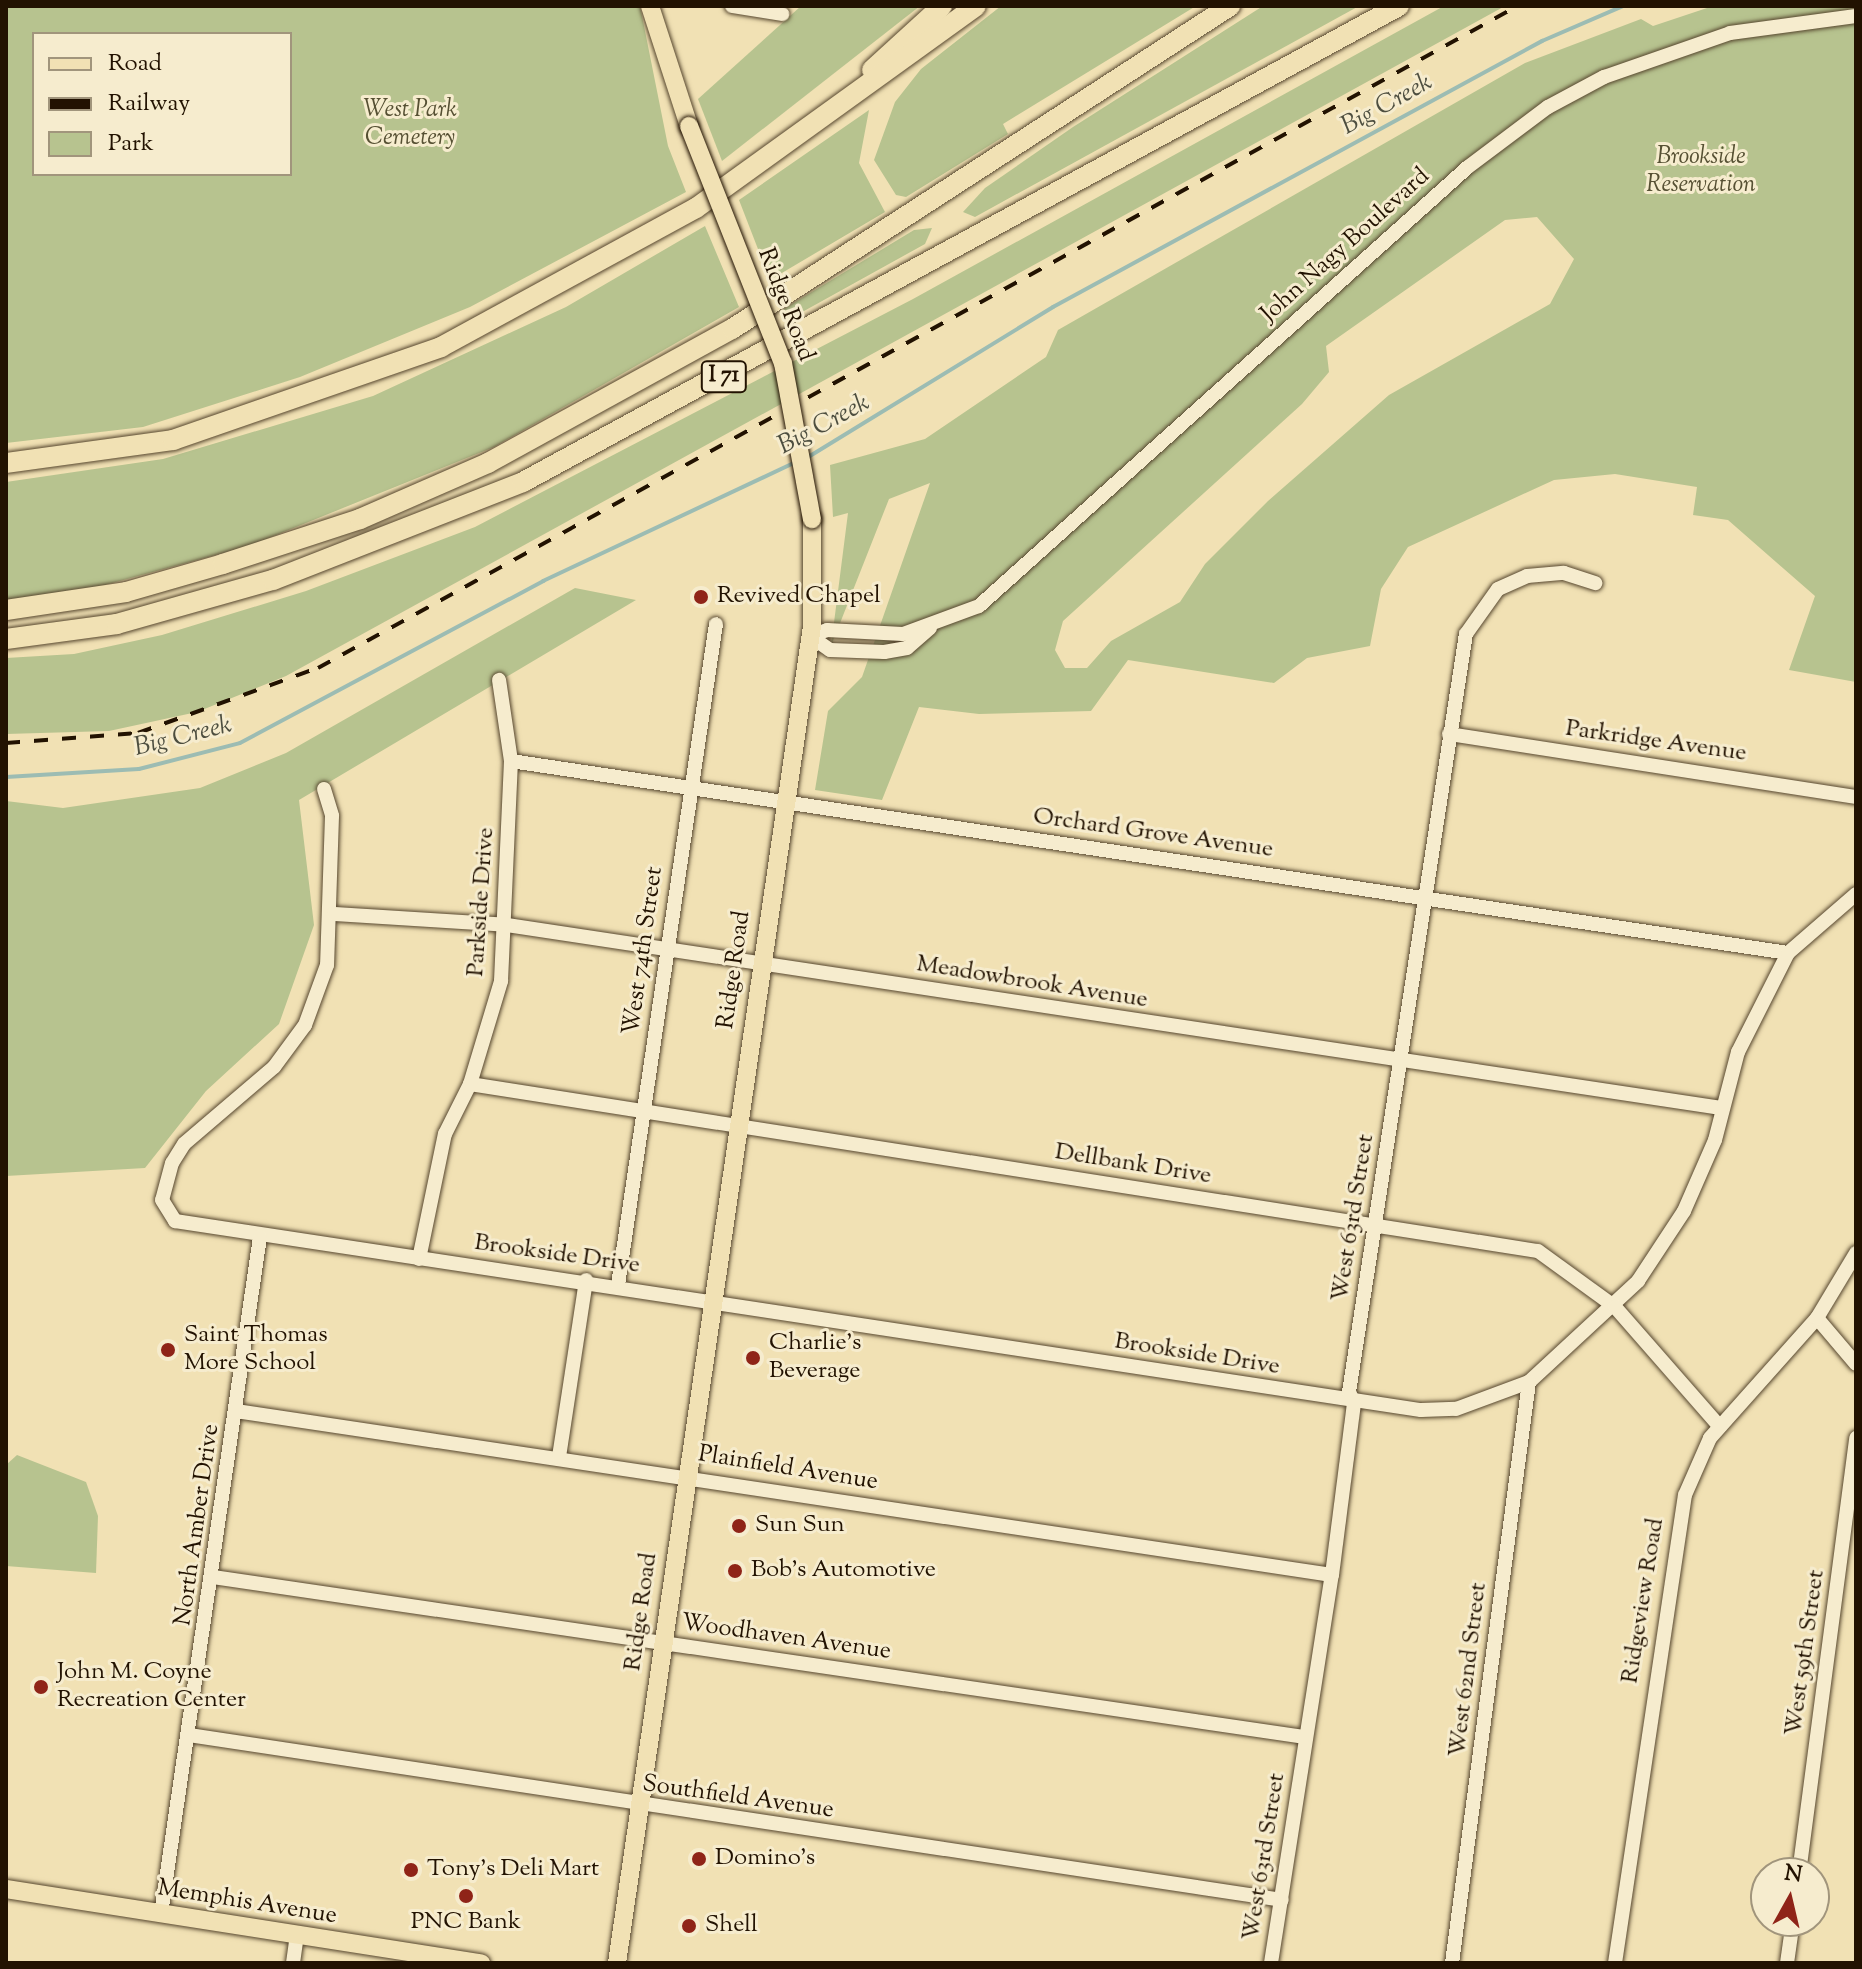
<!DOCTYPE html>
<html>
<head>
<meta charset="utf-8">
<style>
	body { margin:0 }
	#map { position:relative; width:1862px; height:1969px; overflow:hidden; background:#f1e1b4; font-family:"Sorts Mill Goudy",serif }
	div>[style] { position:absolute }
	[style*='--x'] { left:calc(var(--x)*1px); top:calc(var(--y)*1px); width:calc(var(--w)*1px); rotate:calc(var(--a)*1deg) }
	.green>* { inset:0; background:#b7c38f }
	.stream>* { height:4px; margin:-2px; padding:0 2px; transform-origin:2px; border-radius:2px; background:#9cbcb3 }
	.roads { filter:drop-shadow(0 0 2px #56462e) drop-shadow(0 0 2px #56462e) }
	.minor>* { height:14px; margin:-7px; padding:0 7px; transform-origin:7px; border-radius:7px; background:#f6ecce }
	.major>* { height:18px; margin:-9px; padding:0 9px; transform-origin:9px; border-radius:9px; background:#f1e1b4 }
	.highway>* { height:20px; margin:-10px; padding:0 10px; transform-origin:10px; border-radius:10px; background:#f1e1b4 }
	.rail>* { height:4px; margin-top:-2px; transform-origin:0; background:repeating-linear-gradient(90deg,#221201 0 14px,transparent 0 28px) }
	.bridges { filter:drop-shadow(0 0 2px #221201) drop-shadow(0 0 2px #221201) }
	.major-bridge>* { height:18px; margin:-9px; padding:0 9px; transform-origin:9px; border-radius:9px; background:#f1e1b4 }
	.dots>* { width:22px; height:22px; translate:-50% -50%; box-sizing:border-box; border:4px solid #f6ecce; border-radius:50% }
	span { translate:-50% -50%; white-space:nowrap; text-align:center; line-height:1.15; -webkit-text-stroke:6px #f6ecce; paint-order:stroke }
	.shield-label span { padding:2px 6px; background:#f6ecce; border:2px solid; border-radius:6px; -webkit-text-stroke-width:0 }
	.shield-label { font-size:22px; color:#221201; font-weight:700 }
	.park-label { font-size:24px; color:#565033; font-style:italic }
	.street-label { font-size:24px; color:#221201 }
	.poi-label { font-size:24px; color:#221201 }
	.left { translate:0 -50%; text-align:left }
	.water-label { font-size:26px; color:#4d4e3f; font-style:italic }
	.frame { position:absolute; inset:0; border:8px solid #221201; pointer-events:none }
	.legend { position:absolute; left:32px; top:32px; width:260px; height:144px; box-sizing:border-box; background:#f6ecce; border:2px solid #a1957c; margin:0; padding:10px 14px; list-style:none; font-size:24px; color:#221201 }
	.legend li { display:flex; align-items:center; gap:16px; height:40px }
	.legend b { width:40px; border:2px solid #a1957c }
	.north { position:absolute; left:1750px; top:1857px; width:80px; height:80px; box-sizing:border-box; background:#f6ecce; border:2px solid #a1957c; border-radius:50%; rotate:8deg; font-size:22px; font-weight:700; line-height:32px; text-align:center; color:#221201 }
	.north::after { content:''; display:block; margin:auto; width:28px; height:36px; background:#8f2418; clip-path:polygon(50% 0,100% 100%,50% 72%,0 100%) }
</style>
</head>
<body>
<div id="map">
	<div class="green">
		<div style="clip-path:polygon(evenodd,6px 6px,640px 6px,668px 146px,686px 192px,470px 307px,300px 377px,143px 427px,6px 443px,6px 6px,34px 34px,290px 34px,290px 174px,34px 174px,34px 34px)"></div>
		<div style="clip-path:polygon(801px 6px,920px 6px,722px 161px,698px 99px)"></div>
		<div style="clip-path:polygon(1001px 6px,1196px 6px,1003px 124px,1008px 134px,906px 197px,896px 195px,874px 160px,895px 102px,921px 69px)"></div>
		<div style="clip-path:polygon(1263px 6px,1359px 6px,975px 217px,963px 212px,985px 188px,1073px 127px)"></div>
		<div style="clip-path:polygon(1444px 6px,1505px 6px,286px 676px,197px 712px,109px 731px,6px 734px,6px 658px,74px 654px,162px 635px,306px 591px,475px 527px,913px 299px)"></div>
		<div style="clip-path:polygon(evenodd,1713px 6px,1856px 6px,1856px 682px,1789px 670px,1815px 596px,1728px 520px,1693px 515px,1697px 487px,1615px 474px,1554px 480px,1408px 547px,1381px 589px,1370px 646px,1307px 658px,1274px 683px,1128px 660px,1091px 711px,979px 714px,919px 707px,882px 800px,815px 790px,828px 711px,862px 677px,930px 483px,889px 499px,831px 646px,848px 513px,833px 517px,830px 465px,925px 439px,1046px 357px,1058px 330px,1525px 63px,1641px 19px,1653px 26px,1713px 6px,1537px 217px,1574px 259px,1550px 304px,1389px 395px,1268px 501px,1205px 564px,1180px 602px,1111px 641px,1087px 668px,1065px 668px,1055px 650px,1063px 621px,1302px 404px,1329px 372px,1326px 346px,1505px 220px,1537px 217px)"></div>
		<div style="clip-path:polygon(869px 110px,859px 163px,885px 212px,770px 280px,739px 200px)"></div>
		<div style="clip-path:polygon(705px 226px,739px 307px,494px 447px,249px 546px,68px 595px,6px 600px,6px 482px,163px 459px,373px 396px,566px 307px)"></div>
		<div style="clip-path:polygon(932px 228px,925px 244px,786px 321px,782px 310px,914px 230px)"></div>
		<div style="clip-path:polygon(575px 588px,636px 600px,299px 800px,314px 925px,279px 1024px,206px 1091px,145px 1168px,6px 1176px,6px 801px,63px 808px,200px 788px,286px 753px)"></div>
		<div style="clip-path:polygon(17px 1455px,86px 1482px,98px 1516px,96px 1573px,6px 1566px,6px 1465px)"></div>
	</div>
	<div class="stream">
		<div style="--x:805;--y:459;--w:291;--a:-31.5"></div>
		<div style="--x:1053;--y:307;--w:557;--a:-28.54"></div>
		<div style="--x:1542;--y:41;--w:88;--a:-23.4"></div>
		<div style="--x:6;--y:777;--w:133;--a:-3.4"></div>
		<div style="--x:139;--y:769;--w:104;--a:-14.4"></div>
		<div style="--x:240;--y:743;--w:344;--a:-28.1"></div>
		<div style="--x:543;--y:581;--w:280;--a:-25.2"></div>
	</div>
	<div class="roads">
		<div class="minor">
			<div style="--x:732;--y:6;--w:51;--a:9.1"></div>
			<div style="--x:930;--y:628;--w:30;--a:139"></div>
			<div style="--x:907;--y:648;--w:23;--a:170"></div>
			<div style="--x:884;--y:652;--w:54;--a:-177.9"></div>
			<div style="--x:830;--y:650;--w:24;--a:-145"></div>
			<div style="--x:810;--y:636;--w:18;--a:-19"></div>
			<div style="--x:827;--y:630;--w:76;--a:3"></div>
			<div style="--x:903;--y:634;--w:81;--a:-20.2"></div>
			<div style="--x:979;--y:606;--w:657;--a:-41.92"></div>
			<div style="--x:1468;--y:167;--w:100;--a:-36.9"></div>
			<div style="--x:1548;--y:107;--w:64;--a:-28.2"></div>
			<div style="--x:1604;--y:77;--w:133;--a:-19.2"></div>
			<div style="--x:1730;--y:33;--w:127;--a:-7.7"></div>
			<div style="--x:1449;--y:734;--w:412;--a:8.8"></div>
			<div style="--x:511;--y:761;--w:1291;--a:8.55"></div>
			<div style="--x:324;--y:789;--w:28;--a:73"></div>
			<div style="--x:332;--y:816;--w:149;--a:91.9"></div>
			<div style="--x:327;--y:965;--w:64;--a:110.1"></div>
			<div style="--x:305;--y:1025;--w:52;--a:126.4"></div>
			<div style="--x:274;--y:1067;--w:118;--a:139.5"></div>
			<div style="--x:184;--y:1144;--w:22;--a:122"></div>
			<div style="--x:172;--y:1163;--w:38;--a:105"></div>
			<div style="--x:162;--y:1200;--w:25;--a:58"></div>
			<div style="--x:175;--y:1221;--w:1260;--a:8.63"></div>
			<div style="--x:1421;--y:1410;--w:35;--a:-2"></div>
			<div style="--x:1456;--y:1409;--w:78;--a:-20.3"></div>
			<div style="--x:1529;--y:1382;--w:149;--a:-42.8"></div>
			<div style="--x:1638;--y:1281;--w:84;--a:-56.7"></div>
			<div style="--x:1684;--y:1211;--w:77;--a:-66.4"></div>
			<div style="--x:1715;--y:1140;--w:91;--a:-75.4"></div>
			<div style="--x:1738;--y:1052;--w:111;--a:-63.2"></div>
			<div style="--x:1788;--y:953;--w:90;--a:-40.9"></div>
			<div style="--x:334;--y:914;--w:173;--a:3.6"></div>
			<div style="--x:507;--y:925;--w:1228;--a:8.57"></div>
			<div style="--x:470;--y:1084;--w:1081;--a:8.89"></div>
			<div style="--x:1538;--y:1251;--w:95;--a:36"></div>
			<div style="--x:1615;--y:1307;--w:159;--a:48.8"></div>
			<div style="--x:419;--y:1259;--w:128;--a:-78.3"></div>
			<div style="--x:445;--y:1134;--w:56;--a:-63.4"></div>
			<div style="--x:470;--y:1084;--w:108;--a:-73.2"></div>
			<div style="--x:501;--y:981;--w:220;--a:-87.4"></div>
			<div style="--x:511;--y:761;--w:82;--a:-98.4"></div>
			<div style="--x:618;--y:1285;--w:668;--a:-81.57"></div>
			<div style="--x:1817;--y:1318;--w:60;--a:49.7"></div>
			<div style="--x:236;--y:1411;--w:1108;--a:8.51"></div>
			<div style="--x:559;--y:1457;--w:179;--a:-81.3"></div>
			<div style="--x:213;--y:1577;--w:1104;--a:8.34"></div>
			<div style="--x:189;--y:1735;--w:1105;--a:8.58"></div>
			<div style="--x:1799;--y:1873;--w:439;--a:-82.5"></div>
			<div style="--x:161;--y:1914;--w:684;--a:-81.68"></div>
			<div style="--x:293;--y:1963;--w:28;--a:-82"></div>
			<div style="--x:1271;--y:1963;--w:393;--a:-81.1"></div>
			<div style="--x:1332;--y:1575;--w:173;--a:-82.7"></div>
			<div style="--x:1354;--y:1403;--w:12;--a:-114"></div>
			<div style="--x:1349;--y:1392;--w:767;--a:-81.23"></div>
			<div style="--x:1466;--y:634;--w:55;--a:-54.6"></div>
			<div style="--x:1498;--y:589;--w:32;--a:-24"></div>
			<div style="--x:1527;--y:576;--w:37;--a:-5"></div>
			<div style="--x:1564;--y:573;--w:33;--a:18"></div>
			<div style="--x:1452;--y:1963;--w:586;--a:-82.45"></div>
			<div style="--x:1615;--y:1963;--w:473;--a:-81.5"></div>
			<div style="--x:1685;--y:1495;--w:62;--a:-66.3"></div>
			<div style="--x:1710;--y:1438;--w:161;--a:-48.3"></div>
			<div style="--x:1817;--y:1318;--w:76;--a:-59"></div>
			<div style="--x:1787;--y:1963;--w:42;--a:-81.9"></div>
		</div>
		<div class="major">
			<div style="--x:650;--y:6;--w:126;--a:72"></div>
			<div style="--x:6;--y:1889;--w:481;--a:8.9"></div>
			<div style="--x:617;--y:1963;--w:1351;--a:-81.7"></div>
			<div style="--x:812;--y:626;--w:107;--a:-90"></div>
		</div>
		<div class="highway">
			<div style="--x:872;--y:70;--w:95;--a:-42.4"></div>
			<div style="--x:6;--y:463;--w:169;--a:-7.8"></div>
			<div style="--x:173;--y:440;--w:284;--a:-19.1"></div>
			<div style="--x:441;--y:347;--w:290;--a:-28.6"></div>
			<div style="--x:696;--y:208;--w:345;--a:-35.8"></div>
			<div style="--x:6;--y:610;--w:121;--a:-8.5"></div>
			<div style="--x:126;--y:592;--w:101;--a:-16.1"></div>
			<div style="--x:223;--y:564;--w:144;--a:-18.2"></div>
			<div style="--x:360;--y:519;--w:140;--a:-23.6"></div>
			<div style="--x:488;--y:463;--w:278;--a:-28.8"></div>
			<div style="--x:732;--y:329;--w:594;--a:-32.97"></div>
			<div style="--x:6;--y:639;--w:112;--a:-7.7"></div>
			<div style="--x:117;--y:624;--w:162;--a:-15.8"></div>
			<div style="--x:273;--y:580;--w:269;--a:-21.4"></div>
			<div style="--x:523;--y:482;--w:997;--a:-28.52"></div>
		</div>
	</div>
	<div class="rail">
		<div style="--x:6;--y:743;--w:132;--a:-4.3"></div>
		<div style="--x:138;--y:733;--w:191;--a:-19.9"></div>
		<div style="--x:318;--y:668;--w:1370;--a:-28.9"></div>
	</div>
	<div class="bridges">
		<div class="major-bridge">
			<div style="--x:689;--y:126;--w:255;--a:68.4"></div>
			<div style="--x:783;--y:363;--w:159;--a:79.5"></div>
		</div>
	</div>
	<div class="dots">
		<div style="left:701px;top:597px;background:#8f2418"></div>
		<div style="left:168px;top:1350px;background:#8f2418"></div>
		<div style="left:753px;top:1358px;background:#8f2418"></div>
		<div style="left:739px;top:1526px;background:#8f2418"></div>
		<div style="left:735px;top:1571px;background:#8f2418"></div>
		<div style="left:41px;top:1687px;background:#8f2418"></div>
		<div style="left:699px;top:1859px;background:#8f2418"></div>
		<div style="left:411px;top:1870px;background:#8f2418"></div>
		<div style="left:466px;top:1896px;background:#8f2418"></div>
		<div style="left:689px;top:1926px;background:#8f2418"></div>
	</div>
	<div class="shield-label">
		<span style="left:724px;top:377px">I 71</span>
	</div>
	<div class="park-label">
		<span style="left:410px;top:125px">West Park<br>Cemetery</span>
		<span style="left:1701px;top:172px">Brookside<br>Reservation</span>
	</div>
	<div class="street-label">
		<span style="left:1346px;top:246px;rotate:-42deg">John Nagy Boulevard</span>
		<span style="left:785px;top:305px;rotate:69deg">Ridge Road</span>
		<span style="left:1656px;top:742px;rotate:8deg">Parkridge Avenue</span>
		<span style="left:1153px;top:834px;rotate:8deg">Orchard Grove Avenue</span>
		<span style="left:482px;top:902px;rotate:-86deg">Parkside Drive</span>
		<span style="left:644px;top:951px;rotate:-82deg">West 74th Street</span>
		<span style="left:735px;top:970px;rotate:-82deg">Ridge Road</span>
		<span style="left:1032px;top:983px;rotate:9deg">Meadowbrook Avenue</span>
		<span style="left:1133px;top:1165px;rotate:9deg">Dellbank Drive</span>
		<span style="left:1354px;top:1218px;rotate:-81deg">West 63rd Street</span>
		<span style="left:557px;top:1255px;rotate:8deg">Brookside Drive</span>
		<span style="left:1197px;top:1355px;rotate:9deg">Brookside Drive</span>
		<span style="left:788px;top:1469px;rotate:9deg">Plainfield Avenue</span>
		<span style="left:198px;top:1525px;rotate:-82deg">North Amber Drive</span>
		<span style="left:1644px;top:1601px;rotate:-81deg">Ridgeview Road</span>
		<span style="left:642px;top:1612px;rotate:-82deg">Ridge Road</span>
		<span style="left:786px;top:1638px;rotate:8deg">Woodhaven Avenue</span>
		<span style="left:1806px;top:1653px;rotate:-82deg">West 59th Street</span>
		<span style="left:1469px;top:1670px;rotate:-83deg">West 62nd Street</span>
		<span style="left:738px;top:1798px;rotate:8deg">Southfield Avenue</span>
		<span style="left:1265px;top:1857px;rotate:-81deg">West 63rd Street</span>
		<span style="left:247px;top:1903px;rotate:9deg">Memphis Avenue</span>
	</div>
	<div class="poi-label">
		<span class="left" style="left:717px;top:597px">Revived Chapel</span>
		<span class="left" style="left:184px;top:1350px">Saint Thomas<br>More School</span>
		<span class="left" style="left:769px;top:1358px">Charlie's<br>Beverage</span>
		<span class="left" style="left:755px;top:1526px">Sun Sun</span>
		<span class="left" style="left:751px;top:1571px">Bob's Automotive</span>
		<span class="left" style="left:57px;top:1687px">John M. Coyne<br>Recreation Center</span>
		<span class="left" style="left:715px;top:1859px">Domino's</span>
		<span class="left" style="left:427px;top:1870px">Tony's Deli Mart</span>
		<span style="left:466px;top:1923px">PNC Bank</span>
		<span class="left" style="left:705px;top:1926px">Shell</span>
	</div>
	<div class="water-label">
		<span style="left:1387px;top:105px;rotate:-29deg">Big Creek</span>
		<span style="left:824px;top:425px;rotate:-28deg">Big Creek</span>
		<span style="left:183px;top:737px;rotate:-14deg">Big Creek</span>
	</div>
	<div class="frame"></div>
	<ul class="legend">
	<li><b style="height:10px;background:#f1e1b4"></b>Road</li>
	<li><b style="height:10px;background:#221201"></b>Railway</li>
	<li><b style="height:22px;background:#b7c38f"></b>Park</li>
	</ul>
	<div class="north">N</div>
</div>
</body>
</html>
